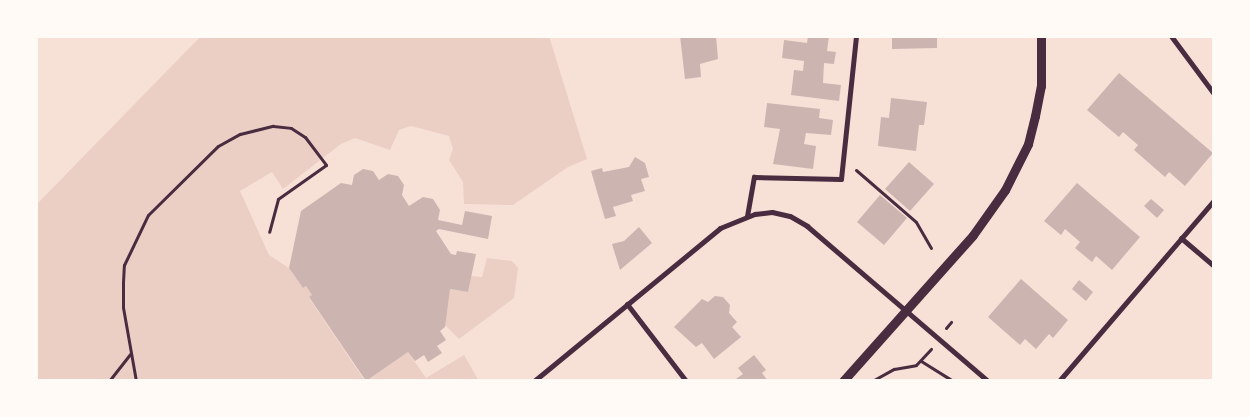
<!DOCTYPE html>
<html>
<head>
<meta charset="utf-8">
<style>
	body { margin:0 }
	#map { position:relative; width:1250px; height:417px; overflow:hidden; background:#f7e1d7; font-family:"Work Sans",sans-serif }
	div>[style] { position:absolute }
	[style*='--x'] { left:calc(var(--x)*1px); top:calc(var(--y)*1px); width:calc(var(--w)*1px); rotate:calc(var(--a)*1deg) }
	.green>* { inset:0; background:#ebcfc5 }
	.building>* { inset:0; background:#ccb4b1 }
	.path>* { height:3px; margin:-1.5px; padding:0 1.5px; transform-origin:1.5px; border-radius:1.5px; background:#4a2c40 }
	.minor>* { height:5px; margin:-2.5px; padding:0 2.5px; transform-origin:2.5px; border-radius:2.5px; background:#4a2c40 }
	.tertiary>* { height:9px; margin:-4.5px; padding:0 4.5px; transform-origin:4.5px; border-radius:4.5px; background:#4a2c40 }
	span { translate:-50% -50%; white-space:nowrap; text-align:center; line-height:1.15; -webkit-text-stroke:5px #fffaf5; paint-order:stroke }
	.frame { position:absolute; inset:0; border:38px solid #fffaf5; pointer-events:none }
</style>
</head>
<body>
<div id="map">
	<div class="green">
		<div style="clip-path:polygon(201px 36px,549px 36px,587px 159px,568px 167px,513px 205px,464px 204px,463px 182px,449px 160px,453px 149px,449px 136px,411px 126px,399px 130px,390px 150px,355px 138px,341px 144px,283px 189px,272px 172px,240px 191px,269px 255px,289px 268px,303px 288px,306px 286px,312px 295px,309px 298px,365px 381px,36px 381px,36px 205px)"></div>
		<div style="clip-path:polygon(487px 258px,512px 261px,518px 268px,514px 298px,459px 339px,444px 324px,450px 289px,468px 292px,471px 276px,482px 277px)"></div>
		<div style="clip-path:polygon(408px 352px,426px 378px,464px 355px,479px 381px,366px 381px)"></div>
	</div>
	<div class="building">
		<div style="clip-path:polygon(680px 36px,716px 36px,718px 59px,700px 64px,701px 77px,685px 79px)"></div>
		<div style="clip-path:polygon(808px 36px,829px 36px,827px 51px,836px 52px,834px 64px,824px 63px,823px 83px,841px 85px,839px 101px,791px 95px,794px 70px,803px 71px,804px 61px,782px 58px,784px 40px,807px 43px)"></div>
		<div style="clip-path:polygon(937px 36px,937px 48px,892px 49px,892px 37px)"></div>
		<div style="clip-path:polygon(1119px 73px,1213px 153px,1185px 186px,1169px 172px,1165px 177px,1134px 150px,1138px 145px,1131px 139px,1123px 132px,1119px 137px,1087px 110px)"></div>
		<div style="clip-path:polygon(891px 98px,927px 102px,924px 125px,919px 125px,916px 151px,878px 146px,881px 117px,889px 118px)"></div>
		<div style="clip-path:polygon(767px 103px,820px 109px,819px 118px,833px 120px,831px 135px,806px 133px,804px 144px,816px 146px,813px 169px,773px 164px,780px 129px,764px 127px)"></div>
		<div style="clip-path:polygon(635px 157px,645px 163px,649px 177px,641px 179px,645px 191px,631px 195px,633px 201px,613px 207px,616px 216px,605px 219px,591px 171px,602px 168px,603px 172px,629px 167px)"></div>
		<div style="clip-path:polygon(909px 162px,934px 184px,910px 211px,885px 189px)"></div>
		<div style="clip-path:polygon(363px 169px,373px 171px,379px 180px,388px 174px,398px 176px,404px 185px,402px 195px,409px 206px,423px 197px,433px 199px,440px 210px,438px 220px,462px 225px,465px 211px,492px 216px,488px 239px,439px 229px,436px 231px,451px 254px,456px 255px,457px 251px,476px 254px,468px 292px,450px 289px,445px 327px,440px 331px,446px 340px,437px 346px,442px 353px,428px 362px,424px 355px,415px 361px,408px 352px,366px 381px,309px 297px,312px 295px,306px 286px,303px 288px,289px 268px,301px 211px,341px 183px,352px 185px,354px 175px)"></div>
		<div style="clip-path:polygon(1077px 183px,1140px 237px,1112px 270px,1096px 256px,1092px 262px,1075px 248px,1080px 242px,1065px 229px,1061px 235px,1044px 221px)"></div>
		<div style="clip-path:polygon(880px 195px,907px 218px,884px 245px,857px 222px)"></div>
		<div style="clip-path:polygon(1151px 199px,1164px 210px,1157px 218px,1144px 206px)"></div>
		<div style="clip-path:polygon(639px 227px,652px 243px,620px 270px,612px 244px,624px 241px)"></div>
		<div style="clip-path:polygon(1021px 279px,1068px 320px,1053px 338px,1049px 334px,1036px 349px,1025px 339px,1020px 345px,988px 317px)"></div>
		<div style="clip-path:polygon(1079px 280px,1093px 292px,1086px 301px,1072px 289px)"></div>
		<div style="clip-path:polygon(715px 296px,723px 297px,730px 305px,729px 313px,737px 322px,732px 327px,741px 337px,714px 359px,702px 343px,696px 347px,674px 327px,702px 299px,708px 302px)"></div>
		<div style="clip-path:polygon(754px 355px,766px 370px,762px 373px,768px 381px,733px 381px,743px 374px,738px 368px)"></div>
	</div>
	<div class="path">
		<div style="--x:856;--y:170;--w:79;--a:40.9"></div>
		<div style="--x:916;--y:222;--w:30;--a:60"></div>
		<div style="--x:946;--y:328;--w:8;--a:-50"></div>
		<div style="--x:921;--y:361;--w:38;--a:32"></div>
		<div style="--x:109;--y:381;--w:34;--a:-52"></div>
		<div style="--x:136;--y:381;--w:75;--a:-100"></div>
		<div style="--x:123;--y:307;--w:25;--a:-90"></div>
		<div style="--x:123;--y:282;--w:17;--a:-87"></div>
		<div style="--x:124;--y:265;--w:55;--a:-64.4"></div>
		<div style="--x:148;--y:215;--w:98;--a:-44.6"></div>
		<div style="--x:218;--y:146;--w:25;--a:-29"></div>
		<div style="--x:240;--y:134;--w:34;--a:-14"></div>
		<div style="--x:273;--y:126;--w:18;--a:6"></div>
		<div style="--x:291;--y:128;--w:17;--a:33"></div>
		<div style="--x:305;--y:137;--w:35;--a:53"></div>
		<div style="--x:326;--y:165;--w:59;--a:144.7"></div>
		<div style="--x:278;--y:199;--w:34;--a:105"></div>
		<div style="--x:872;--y:381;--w:25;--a:-29"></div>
		<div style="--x:894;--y:369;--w:22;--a:-10"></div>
		<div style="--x:916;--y:365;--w:22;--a:-47"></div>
	</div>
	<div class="minor">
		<div style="--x:1171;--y:36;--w:72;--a:53.4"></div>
		<div style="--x:747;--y:216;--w:40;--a:-80"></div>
		<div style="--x:754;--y:177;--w:87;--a:1.3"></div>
		<div style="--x:841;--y:179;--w:144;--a:-84"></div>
		<div style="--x:1181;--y:238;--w:43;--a:40.3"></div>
		<div style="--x:627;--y:304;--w:97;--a:52.5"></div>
		<div style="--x:534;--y:381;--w:241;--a:-39.4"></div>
		<div style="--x:720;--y:228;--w:38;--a:-22"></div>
		<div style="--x:755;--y:214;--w:17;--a:-7"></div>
		<div style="--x:772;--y:212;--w:18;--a:13"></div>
		<div style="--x:790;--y:216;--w:20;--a:30"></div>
		<div style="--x:807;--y:226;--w:238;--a:40.6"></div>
		<div style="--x:1059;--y:381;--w:238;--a:-49.4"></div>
	</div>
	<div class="tertiary">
		<div style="--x:843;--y:381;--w:195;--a:-48.3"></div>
		<div style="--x:973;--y:235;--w:55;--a:-54.6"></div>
		<div style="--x:1005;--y:190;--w:51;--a:-63.4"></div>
		<div style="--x:1028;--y:144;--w:29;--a:-76"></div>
		<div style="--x:1035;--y:116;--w:31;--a:-79"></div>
		<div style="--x:1041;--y:86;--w:50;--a:-90"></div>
	</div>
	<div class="frame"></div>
</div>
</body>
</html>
